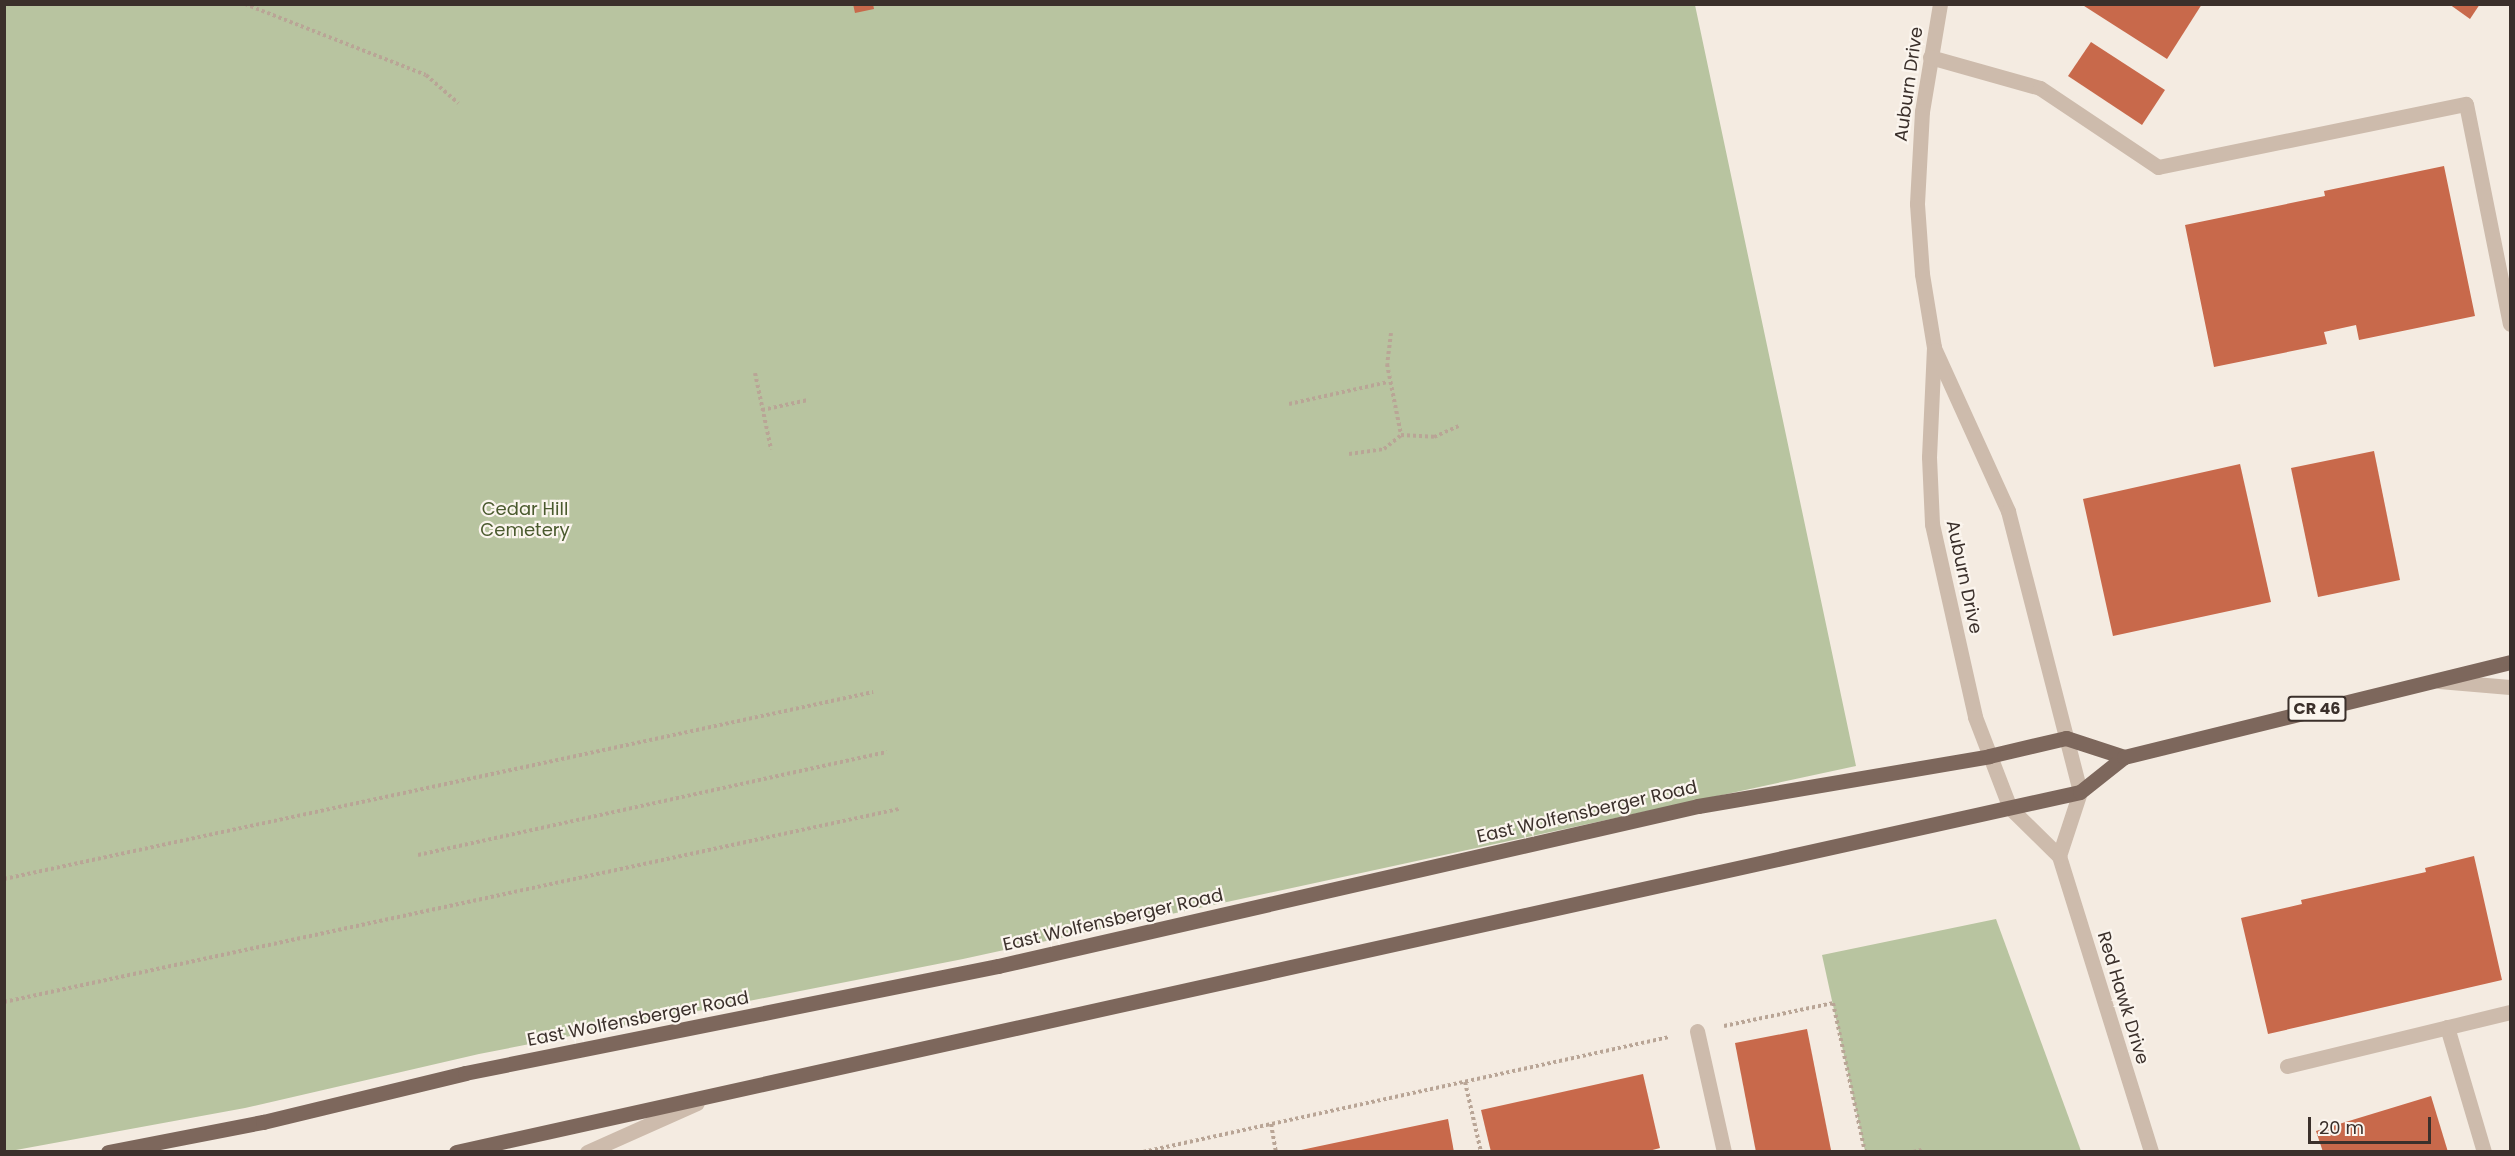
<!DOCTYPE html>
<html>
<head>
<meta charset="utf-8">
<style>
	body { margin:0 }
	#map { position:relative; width:2515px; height:1156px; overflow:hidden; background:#f4ebe1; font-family:Poppins,sans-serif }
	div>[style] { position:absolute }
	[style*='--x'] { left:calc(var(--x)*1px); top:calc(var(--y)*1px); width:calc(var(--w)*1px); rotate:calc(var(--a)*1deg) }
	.green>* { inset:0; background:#b8c4a0 }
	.building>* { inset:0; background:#c8694b }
	.path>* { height:4px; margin-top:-2px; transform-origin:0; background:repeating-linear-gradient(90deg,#b9a596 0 3px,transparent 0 6px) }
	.minor>* { height:15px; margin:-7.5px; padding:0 7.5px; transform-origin:7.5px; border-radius:7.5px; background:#cdbbac }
	.major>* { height:15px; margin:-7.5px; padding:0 7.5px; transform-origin:7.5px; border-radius:7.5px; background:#7d675c }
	span { translate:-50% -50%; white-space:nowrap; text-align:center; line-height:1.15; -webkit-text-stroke:4.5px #fbf5ee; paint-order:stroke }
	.shield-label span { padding:2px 4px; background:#fbf5ee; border:2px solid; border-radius:4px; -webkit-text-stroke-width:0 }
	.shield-label { font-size:16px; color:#3b302b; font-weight:700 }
	.street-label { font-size:18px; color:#3b302b }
	.park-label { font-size:18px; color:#4a5a2e }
	.frame { position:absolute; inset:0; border:6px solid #3b302b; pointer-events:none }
	.scale { position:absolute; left:2308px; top:1117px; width:123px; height:27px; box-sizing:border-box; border:3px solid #3b302b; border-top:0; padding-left:8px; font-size:18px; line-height:21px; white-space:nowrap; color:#3b302b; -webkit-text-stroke:4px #fbf5ee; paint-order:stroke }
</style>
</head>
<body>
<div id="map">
	<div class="green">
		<div style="clip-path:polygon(5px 5px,1695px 5px,1856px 766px,963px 959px,479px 1054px,245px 1108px,5px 1152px)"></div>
		<div style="clip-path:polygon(1996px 919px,2081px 1151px,1865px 1151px,1822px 955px)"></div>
	</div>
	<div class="building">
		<div style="clip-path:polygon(853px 4px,873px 4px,874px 9px,855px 13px)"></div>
		<div style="clip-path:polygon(2081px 4px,2202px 4px,2167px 59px)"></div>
		<div style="clip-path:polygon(2449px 4px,2480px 4px,2470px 19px)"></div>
		<div style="clip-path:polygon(2091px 42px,2165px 90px,2142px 125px,2068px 76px)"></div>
		<div style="clip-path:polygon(2444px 166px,2475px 316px,2359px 340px,2356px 325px,2324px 332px,2327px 344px,2214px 367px,2185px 225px,2325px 196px,2324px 191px)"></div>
		<div style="clip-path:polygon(2374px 451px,2400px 580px,2318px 597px,2291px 468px)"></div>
		<div style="clip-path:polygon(2240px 464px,2271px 602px,2113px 636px,2083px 499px)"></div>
		<div style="clip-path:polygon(2474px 856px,2502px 980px,2268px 1034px,2241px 918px,2302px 904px,2301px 900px,2426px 872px,2425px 868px)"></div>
		<div style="clip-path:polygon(1807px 1029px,1831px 1150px,1756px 1152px,1735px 1043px)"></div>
		<div style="clip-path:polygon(1643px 1074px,1660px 1148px,1645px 1152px,1491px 1152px,1481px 1110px)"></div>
		<div style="clip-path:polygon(2431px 1096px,2448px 1152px,2323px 1152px,2316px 1131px)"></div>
		<div style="clip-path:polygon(1448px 1119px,1454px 1152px,1301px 1152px,1301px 1150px)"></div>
	</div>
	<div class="path">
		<div style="--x:245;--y:4;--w:194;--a:21.4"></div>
		<div style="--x:426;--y:75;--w:43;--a:41.2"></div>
		<div style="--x:1391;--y:333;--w:31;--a:97"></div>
		<div style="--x:1387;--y:364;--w:72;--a:78.8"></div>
		<div style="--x:755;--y:373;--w:78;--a:78.1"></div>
		<div style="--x:1289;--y:404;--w:101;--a:-12.5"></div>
		<div style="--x:762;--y:410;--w:47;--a:-12.3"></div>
		<div style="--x:1401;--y:435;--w:33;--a:3"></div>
		<div style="--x:1434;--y:437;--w:27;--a:-24"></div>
		<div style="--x:1349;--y:454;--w:35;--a:-8"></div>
		<div style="--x:1384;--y:449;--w:22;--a:-39"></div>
		<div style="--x:418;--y:855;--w:480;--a:-12.4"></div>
		<div style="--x:4;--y:879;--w:889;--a:-12.14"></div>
		<div style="--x:4;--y:1002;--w:916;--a:-12.17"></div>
		<div style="--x:1724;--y:1026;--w:111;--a:-11.9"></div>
		<div style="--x:1833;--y:1003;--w:152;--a:77.9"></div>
		<div style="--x:1465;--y:1082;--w:72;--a:77.1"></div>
		<div style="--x:1271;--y:1124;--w:28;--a:80"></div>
		<div style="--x:1143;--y:1152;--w:538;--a:-12.33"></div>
		<div style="--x:1913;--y:1152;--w:9;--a:-13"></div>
	</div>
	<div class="minor">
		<div style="--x:1940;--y:4;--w:109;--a:99.5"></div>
		<div style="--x:1922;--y:111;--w:93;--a:93.1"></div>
		<div style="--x:1917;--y:204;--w:70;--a:85.9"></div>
		<div style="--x:1922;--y:274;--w:74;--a:80.7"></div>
		<div style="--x:1934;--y:347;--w:110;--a:92.6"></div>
		<div style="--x:1929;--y:457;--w:67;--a:87.4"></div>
		<div style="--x:1932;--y:524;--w:198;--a:77.4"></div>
		<div style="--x:1975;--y:717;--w:97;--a:69"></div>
		<div style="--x:2010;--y:808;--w:69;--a:44.4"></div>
		<div style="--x:2059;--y:856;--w:310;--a:72.7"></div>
		<div style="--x:1930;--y:57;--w:114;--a:15.7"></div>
		<div style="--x:2040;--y:88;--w:142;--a:33.8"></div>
		<div style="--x:2158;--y:167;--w:314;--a:-11.6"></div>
		<div style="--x:2466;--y:104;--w:224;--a:78.7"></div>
		<div style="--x:1935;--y:350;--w:177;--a:65.6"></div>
		<div style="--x:2008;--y:511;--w:290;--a:75.6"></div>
		<div style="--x:2080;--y:792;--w:67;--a:108.2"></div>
		<div style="--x:2439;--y:681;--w:71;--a:4.8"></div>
		<div style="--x:2447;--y:1027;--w:130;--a:73.5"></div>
		<div style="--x:1697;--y:1031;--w:124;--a:77.4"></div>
		<div style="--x:2287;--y:1066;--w:229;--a:-13.6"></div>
		<div style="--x:587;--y:1152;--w:120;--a:-24"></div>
	</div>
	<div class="major">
		<div style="--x:108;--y:1152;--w:158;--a:-11"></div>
		<div style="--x:263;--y:1122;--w:208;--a:-13.6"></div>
		<div style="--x:465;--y:1073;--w:544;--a:-11.35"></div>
		<div style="--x:998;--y:966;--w:718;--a:-12.88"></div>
		<div style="--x:1698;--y:806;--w:295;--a:-9.7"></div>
		<div style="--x:1989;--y:756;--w:79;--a:-13.2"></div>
		<div style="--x:2066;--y:738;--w:61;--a:18.1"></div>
		<div style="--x:456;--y:1152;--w:1663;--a:-12.5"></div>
		<div style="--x:2080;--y:792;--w:56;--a:-38.5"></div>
		<div style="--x:2124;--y:757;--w:398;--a:-13.8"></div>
	</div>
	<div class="shield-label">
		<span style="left:2317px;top:709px">CR 46</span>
	</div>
	<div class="street-label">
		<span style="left:1909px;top:84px;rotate:-82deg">Auburn Drive</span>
		<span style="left:1964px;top:577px;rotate:78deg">Auburn Drive</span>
		<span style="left:1587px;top:812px;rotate:-13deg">East Wolfensberger Road</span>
		<span style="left:1113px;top:920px;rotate:-13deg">East Wolfensberger Road</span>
		<span style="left:2123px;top:998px;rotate:73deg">Red Hawk Drive</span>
		<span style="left:638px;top:1019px;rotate:-11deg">East Wolfensberger Road</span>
	</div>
	<div class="park-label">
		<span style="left:525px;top:520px">Cedar Hill<br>Cemetery</span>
	</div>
	<div class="frame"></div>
	<div class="scale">20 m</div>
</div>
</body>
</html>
